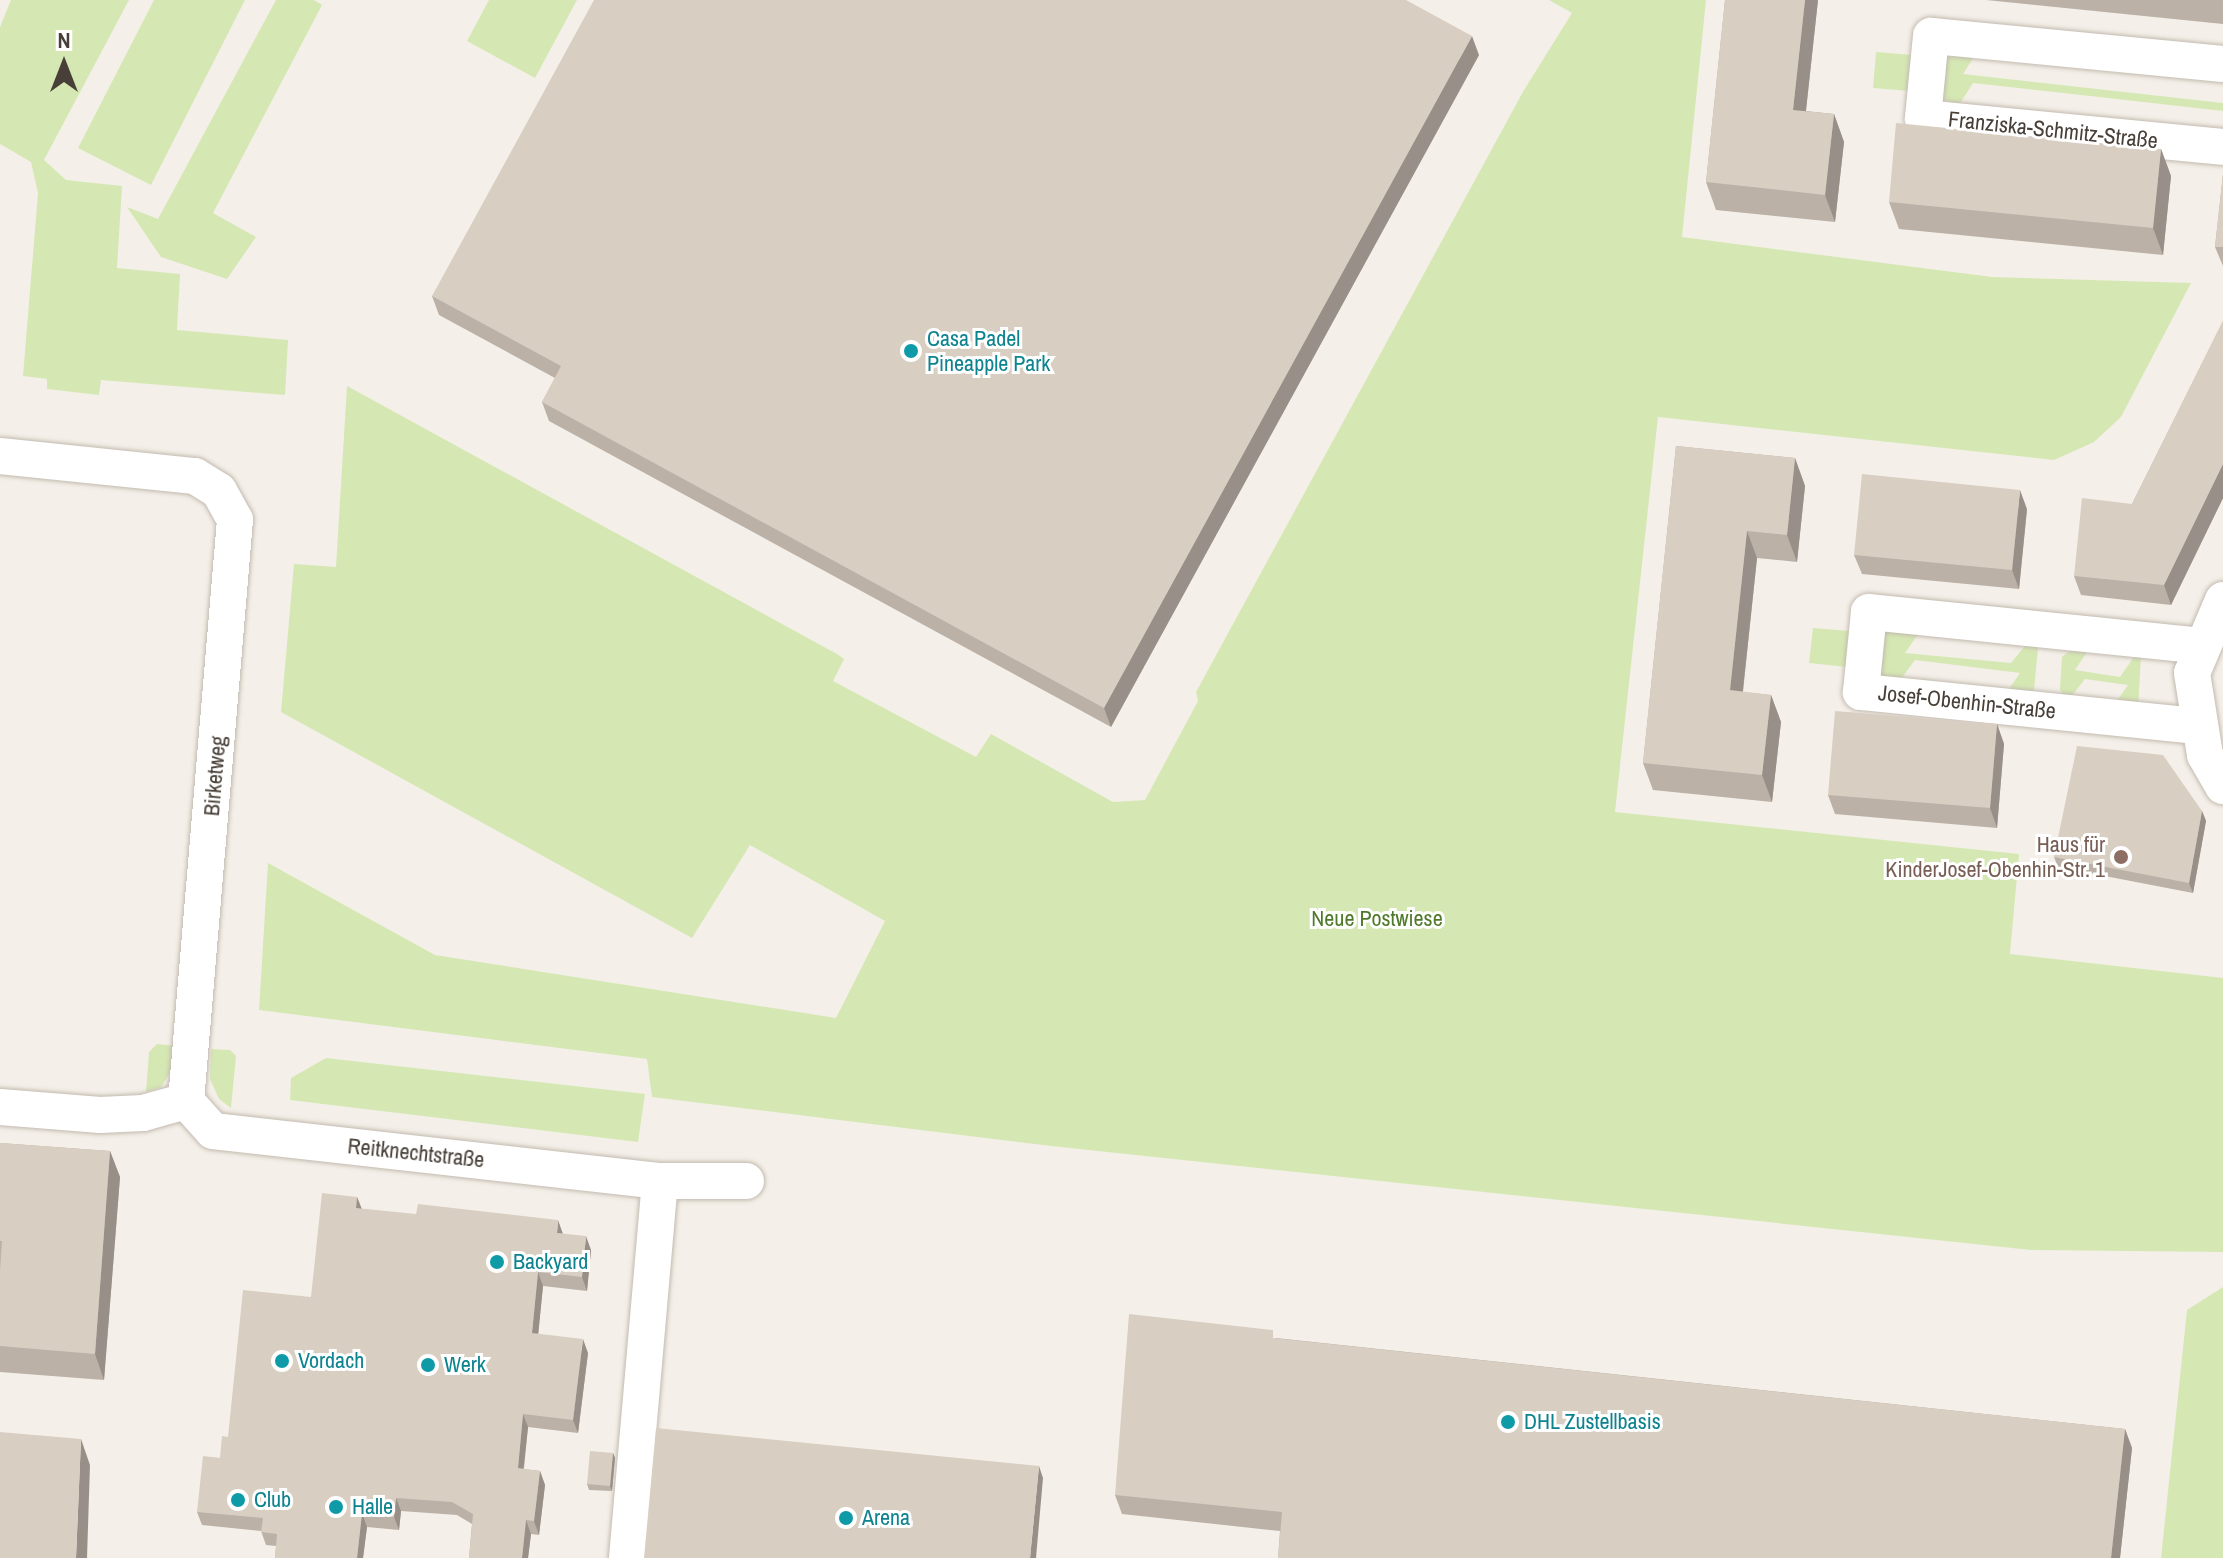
<!DOCTYPE html>
<html>
<head>
<meta charset="utf-8">
<style>
	body { margin:0 }
	#map { position:relative; width:2223px; height:1558px; overflow:hidden; background:#f4f0e9; font-family:"Archivo Narrow",sans-serif }
	div>[style] { position:absolute }
	[style*='--x'] { left:calc(var(--x)*1px); top:calc(var(--y)*1px); width:calc(var(--w)*1px); rotate:calc(var(--a)*1deg) }
	.green>* { inset:0; background:#d5e8b3 }
	.roads { filter:drop-shadow(0 0 2px #c3baaf) drop-shadow(0 0 2px #c3baaf) }
	.minor>* { height:36px; margin:-18px; padding:0 18px; transform-origin:18px; border-radius:18px; background:#fff }
	.wall>* { inset:0; background:#bbb1a7 }
	.shaded-wall>* { inset:0; background:#989088 }
	.building>* { inset:0; background:#d9cec2 }
	.dots>* { width:22px; height:22px; translate:-50% -50%; box-sizing:border-box; border:4px solid #fff; border-radius:50% }
	span { translate:-50% -50%; white-space:nowrap; text-align:center; line-height:1.15; -webkit-text-stroke:6px #fff; paint-order:stroke }
	.street-label { font-size:22px; color:#484038 }
	.culture-label { font-size:22px; color:#0d838f }
	.left { translate:0 -50%; text-align:left }
	.education-label { font-size:22px; color:#785e54 }
	.right { translate:-100% -50%; text-align:right }
	.park-label { font-size:22px; color:#507a2b }
	.north { position:absolute; left:24px; top:24px; width:80px; height:80px; -webkit-text-stroke:6px #fff; paint-order:stroke; rotate:0deg; font-size:22px; font-weight:700; line-height:32px; text-align:center; color:#484038 }
	.north::after { content:''; display:block; margin:auto; width:28px; height:36px; background:#484038; clip-path:polygon(50% 0,100% 100%,50% 72%,0 100%) }
</style>
</head>
<body>
<div id="map">
	<div class="green">
		<div style="clip-path:polygon(11px 0,129px 0,44px 160px,66px 180px,122px 186px,117px 268px,180px 274px,177px 330px,288px 340px,285px 395px,101px 380px,99px 395px,47px 389px,47px 379px,23px 376px,38px 193px,31px 162px,0 144px,0 27px)"></div>
		<div style="clip-path:polygon(154px 0,245px 0,151px 185px,78px 148px)"></div>
		<div style="clip-path:polygon(276px 0,314px 0,322px 5px,213px 213px,256px 237px,227px 279px,161px 257px,127px 207px,158px 219px)"></div>
		<div style="clip-path:polygon(489px 0,577px 0,535px 78px,467px 41px)"></div>
		<div style="clip-path:polygon(1549px 0,1706px 0,1682px 237px,1992px 277px,2191px 283px,2121px 417px,2094px 442px,2054px 460px,1658px 417px,1615px 812px,2019px 854px,2010px 954px,2223px 978px,2223px 1252px,2031px 1250px,1051px 1146px,652px 1097px,647px 1059px,259px 1010px,268px 863px,435px 955px,836px 1018px,885px 921px,750px 845px,692px 938px,281px 712px,294px 564px,336px 567px,347px 386px,837px 654px,844px 659px,833px 681px,976px 757px,991px 734px,1113px 802px,1145px 800px,1198px 701px,1196px 692px,1524px 90px,1572px 13px)"></div>
		<div style="clip-path:polygon(1876px 52px,1913px 55px,1910px 91px,1873px 88px)"></div>
		<div style="clip-path:polygon(1977px 52px,1963px 74px,2223px 103px,2223px 111px,1973px 83px,1959px 105px,1945px 100px,1939px 92px,1944px 58px)"></div>
		<div style="clip-path:polygon(1813px 628px,1850px 631px,1847px 667px,1809px 663px)"></div>
		<div style="clip-path:polygon(1891px 628px,1921px 630px,1905px 653px,2011px 663px,2028px 642px,2038px 648px,2034px 690px,2024px 696px,2005px 695px,2020px 673px,1915px 660px,1898px 683px,1878px 675px,1882px 633px)"></div>
		<div style="clip-path:polygon(2075px 647px,2089px 649px,2075px 670px,2120px 677px,2136px 654px,2141px 655px,2138px 709px,2113px 707px,2128px 685px,2085px 679px,2067px 702px,2060px 689px,2062px 657px)"></div>
		<div style="clip-path:polygon(157px 1044px,176px 1046px,173px 1068px,161px 1087px,146px 1092px,149px 1052px)"></div>
		<div style="clip-path:polygon(211px 1049px,230px 1050px,236px 1056px,231px 1108px,219px 1099px,210px 1079px)"></div>
		<div style="clip-path:polygon(326px 1058px,645px 1094px,638px 1142px,290px 1100px,291px 1078px)"></div>
		<div style="clip-path:polygon(2223px 1287px,2223px 1558px,2161px 1558px,2187px 1310px)"></div>
	</div>
	<div class="roads">
		<div class="minor">
			<div style="--x:2223;--y:64;--w:293;--a:-174.5"></div>
			<div style="--x:1931;--y:36;--w:82;--a:95.6"></div>
			<div style="--x:1923;--y:118;--w:301;--a:5.5"></div>
			<div style="--x:0;--y:456;--w:196;--a:5.9"></div>
			<div style="--x:195;--y:476;--w:28;--a:32"></div>
			<div style="--x:219;--y:491;--w:33;--a:61"></div>
			<div style="--x:235;--y:520;--w:583;--a:94.82"></div>
			<div style="--x:186;--y:1101;--w:45;--a:164.4"></div>
			<div style="--x:143;--y:1113;--w:43;--a:177.3"></div>
			<div style="--x:100;--y:1115;--w:100;--a:-175.4"></div>
			<div style="--x:2223;--y:600;--w:79;--a:113"></div>
			<div style="--x:2192;--y:673;--w:83;--a:81"></div>
			<div style="--x:2205;--y:755;--w:36;--a:60"></div>
			<div style="--x:2197;--y:726;--w:338;--a:-174.2"></div>
			<div style="--x:1861;--y:692;--w:80;--a:-84.3"></div>
			<div style="--x:1869;--y:612;--w:334;--a:5.8"></div>
			<div style="--x:186;--y:1101;--w:40;--a:48"></div>
			<div style="--x:213;--y:1131;--w:450;--a:6.4"></div>
			<div style="--x:660;--y:1181;--w:86;--a:0"></div>
			<div style="--x:627;--y:1558;--w:378;--a:-85"></div>
		</div>
	</div>
	<div class="wall">
		<div style="clip-path:polygon(1725px 0,1818px 0,1806px 111px,1834px 114px,1844px 142px,1835px 222px,1716px 210px,1706px 182px)"></div>
		<div style="clip-path:polygon(1986px 0,2223px 0,2223px 24px)"></div>
		<div style="clip-path:polygon(1479px 55px,1111px 727px,549px 421px,542px 402px,555px 378px,439px 315px,432px 296px)"></div>
		<div style="clip-path:polygon(2161px 149px,2171px 176px,2163px 255px,1899px 229px,1889px 202px)"></div>
		<div style="clip-path:polygon(2223px 174px,2223px 266px,2215px 247px)"></div>
		<div style="clip-path:polygon(2223px 321px,2223px 498px,2171px 605px,2081px 595px,2074px 576px,2132px 504px)"></div>
		<div style="clip-path:polygon(1676px 446px,1795px 458px,1805px 486px,1797px 562px,1757px 558px,1743px 692px,1771px 695px,1781px 722px,1772px 802px,1653px 790px,1643px 763px)"></div>
		<div style="clip-path:polygon(2027px 509px,2019px 589px,1862px 574px,1854px 555px)"></div>
		<div style="clip-path:polygon(1997px 724px,2004px 744px,1997px 828px,1835px 814px,1828px 795px)"></div>
		<div style="clip-path:polygon(2202px 811px,2206px 821px,2193px 893px,2058px 867px,2054px 857px)"></div>
		<div style="clip-path:polygon(0 1143px,110px 1151px,120px 1177px,104px 1380px,0 1372px)"></div>
		<div style="clip-path:polygon(357px 1197px,362px 1209px,563px 1234px,591px 1250px,587px 1291px,543px 1286px,538px 1334px,588px 1353px,578px 1433px,528px 1427px,524px 1469px,540px 1471px,545px 1485px,539px 1535px,531px 1534px,528px 1558px,469px 1558px,472px 1524px,457px 1515px,401px 1511px,399px 1530px,367px 1527px,363px 1558px,275px 1558px,276px 1546px,266px 1545px,261px 1531px,202px 1525px,197px 1512px,220px 1458px,228px 1437px,311px 1297px)"></div>
		<div style="clip-path:polygon(1276px 1338px,2125px 1429px,2132px 1448px,2120px 1558px,1278px 1558px,1280px 1531px,1122px 1514px,1115px 1495px)"></div>
		<div style="clip-path:polygon(613px 1453px,615px 1458px,612px 1491px,589px 1490px,587px 1484px)"></div>
	</div>
	<div class="shaded-wall">
		<div style="clip-path:polygon(1805px 0,1818px 0,1803px 137px,1793px 110px)"></div>
		<div style="clip-path:polygon(1472px 36px,1479px 55px,1111px 727px,1104px 708px)"></div>
		<div style="clip-path:polygon(1834px 114px,1844px 142px,1835px 222px,1825px 195px)"></div>
		<div style="clip-path:polygon(2161px 149px,2171px 176px,2163px 255px,2153px 228px)"></div>
		<div style="clip-path:polygon(1795px 458px,1805px 486px,1797px 562px,1787px 535px)"></div>
		<div style="clip-path:polygon(2223px 464px,2223px 498px,2171px 605px,2164px 585px)"></div>
		<div style="clip-path:polygon(2020px 490px,2027px 509px,2019px 589px,2012px 570px)"></div>
		<div style="clip-path:polygon(1747px 531px,1757px 558px,1740px 717px,1730px 690px)"></div>
		<div style="clip-path:polygon(1771px 695px,1781px 722px,1772px 802px,1762px 775px)"></div>
		<div style="clip-path:polygon(1997px 724px,2004px 744px,1997px 828px,1990px 808px)"></div>
		<div style="clip-path:polygon(2202px 811px,2206px 821px,2193px 893px,2189px 883px)"></div>
		<div style="clip-path:polygon(110px 1151px,120px 1177px,104px 1380px,95px 1354px)"></div>
		<div style="clip-path:polygon(357px 1197px,362px 1210px,356px 1208px)"></div>
		<div style="clip-path:polygon(558px 1220px,563px 1234px,557px 1233px)"></div>
		<div style="clip-path:polygon(586px 1236px,591px 1250px,587px 1291px,582px 1277px)"></div>
		<div style="clip-path:polygon(538px 1272px,543px 1286px,537px 1347px,532px 1333px)"></div>
		<div style="clip-path:polygon(583px 1339px,588px 1353px,578px 1433px,573px 1420px)"></div>
		<div style="clip-path:polygon(523px 1414px,528px 1427px,522px 1482px,518px 1468px)"></div>
		<div style="clip-path:polygon(2125px 1429px,2132px 1448px,2120px 1558px,2111px 1558px)"></div>
		<div style="clip-path:polygon(81px 1439px,90px 1465px,87px 1558px,76px 1558px)"></div>
		<div style="clip-path:polygon(613px 1453px,615px 1458px,612px 1491px,610px 1486px)"></div>
		<div style="clip-path:polygon(1039px 1466px,1043px 1478px,1036px 1558px,1030px 1558px)"></div>
		<div style="clip-path:polygon(540px 1471px,545px 1485px,539px 1535px,534px 1521px)"></div>
		<div style="clip-path:polygon(396px 1498px,401px 1511px,399px 1530px,394px 1517px)"></div>
		<div style="clip-path:polygon(362px 1513px,367px 1527px,363px 1558px,357px 1558px)"></div>
		<div style="clip-path:polygon(526px 1520px,531px 1534px,528px 1558px,522px 1558px)"></div>
	</div>
	<div class="building">
		<div style="clip-path:polygon(594px 0,1406px 0,1472px 36px,1104px 708px,542px 402px,561px 366px,432px 296px)"></div>
		<div style="clip-path:polygon(1725px 0,1805px 0,1793px 110px,1834px 114px,1825px 195px,1706px 182px)"></div>
		<div style="clip-path:polygon(1896px 123px,2161px 149px,2153px 228px,1889px 202px)"></div>
		<div style="clip-path:polygon(2223px 174px,2223px 247px,2215px 247px)"></div>
		<div style="clip-path:polygon(2223px 321px,2223px 464px,2164px 585px,2074px 576px,2082px 498px,2132px 504px)"></div>
		<div style="clip-path:polygon(1676px 446px,1795px 458px,1787px 535px,1747px 531px,1730px 690px,1771px 695px,1762px 775px,1643px 763px)"></div>
		<div style="clip-path:polygon(1862px 474px,2020px 490px,2012px 570px,1854px 555px)"></div>
		<div style="clip-path:polygon(1835px 711px,1997px 724px,1990px 808px,1828px 795px)"></div>
		<div style="clip-path:polygon(2077px 746px,2163px 755px,2202px 811px,2189px 883px,2054px 857px)"></div>
		<div style="clip-path:polygon(0 1143px,110px 1151px,95px 1354px,0 1346px,0 1270px,2px 1241px,0 1241px)"></div>
		<div style="clip-path:polygon(322px 1193px,357px 1197px,356px 1208px,416px 1214px,418px 1204px,558px 1220px,557px 1233px,586px 1236px,582px 1277px,538px 1272px,532px 1333px,583px 1339px,573px 1420px,523px 1414px,518px 1468px,540px 1471px,534px 1521px,526px 1520px,522px 1558px,469px 1558px,473px 1514px,452px 1502px,396px 1498px,394px 1517px,362px 1513px,357px 1558px,275px 1558px,277px 1534px,261px 1532px,263px 1518px,197px 1512px,203px 1456px,220px 1458px,222px 1436px,228px 1437px,243px 1290px,311px 1297px)"></div>
		<div style="clip-path:polygon(1129px 1314px,1273px 1330px,1273px 1338px,2125px 1429px,2111px 1558px,1278px 1558px,1282px 1512px,1115px 1495px)"></div>
		<div style="clip-path:polygon(656px 1428px,1039px 1466px,1030px 1558px,644px 1558px)"></div>
		<div style="clip-path:polygon(0 1432px,81px 1439px,76px 1558px,0 1558px)"></div>
		<div style="clip-path:polygon(590px 1451px,613px 1453px,610px 1486px,587px 1484px)"></div>
	</div>
	<div class="dots">
		<div style="left:911px;top:351px;background:#0f9aa8"></div>
		<div style="left:2121px;top:857px;background:#8d6e63"></div>
		<div style="left:497px;top:1262px;background:#0f9aa8"></div>
		<div style="left:282px;top:1361px;background:#0f9aa8"></div>
		<div style="left:428px;top:1365px;background:#0f9aa8"></div>
		<div style="left:1508px;top:1422px;background:#0f9aa8"></div>
		<div style="left:238px;top:1500px;background:#0f9aa8"></div>
		<div style="left:336px;top:1507px;background:#0f9aa8"></div>
		<div style="left:846px;top:1518px;background:#0f9aa8"></div>
	</div>
	<div class="street-label">
		<span style="left:2053px;top:130px;rotate:6deg">Franziska-Schmitz-Straße</span>
		<span style="left:1967px;top:702px;rotate:6deg">Josef-Obenhin-Straße</span>
		<span style="left:215px;top:776px;rotate:-85deg">Birketweg</span>
		<span style="left:416px;top:1153px;rotate:6deg">Reitknechtstraße</span>
	</div>
	<div class="culture-label">
		<span class="left" style="left:927px;top:351px">Casa Padel<br>Pineapple Park</span>
		<span class="left" style="left:513px;top:1262px">Backyard</span>
		<span class="left" style="left:298px;top:1361px">Vordach</span>
		<span class="left" style="left:444px;top:1365px">Werk</span>
		<span class="left" style="left:1524px;top:1422px">DHL Zustellbasis</span>
		<span class="left" style="left:254px;top:1500px">Club</span>
		<span class="left" style="left:352px;top:1507px">Halle</span>
		<span class="left" style="left:862px;top:1518px">Arena</span>
	</div>
	<div class="education-label">
		<span class="right" style="left:2105px;top:857px">Haus für<br>KinderJosef-Obenhin-Str. 1</span>
	</div>
	<div class="park-label">
		<span style="left:1377px;top:919px">Neue Postwiese</span>
	</div>
	<div class="north">N</div>
</div>
</body>
</html>
